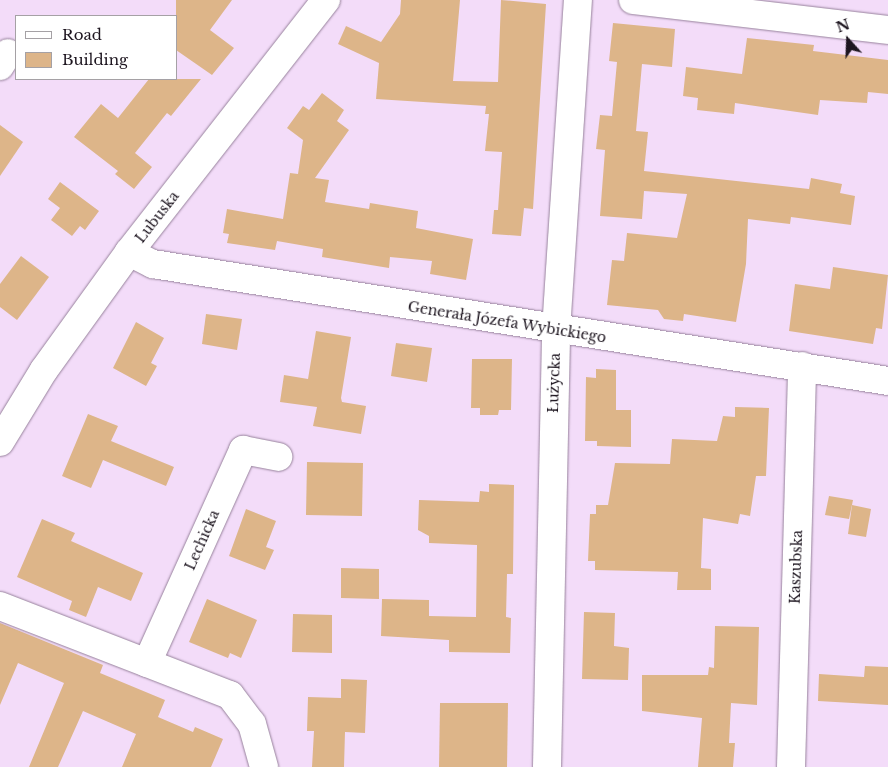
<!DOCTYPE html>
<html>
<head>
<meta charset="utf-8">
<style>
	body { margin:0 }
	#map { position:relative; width:888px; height:767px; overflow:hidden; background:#f3dcf9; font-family:"Libre Baskerville",serif }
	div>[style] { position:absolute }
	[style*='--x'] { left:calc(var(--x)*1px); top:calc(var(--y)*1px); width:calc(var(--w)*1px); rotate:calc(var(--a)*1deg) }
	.building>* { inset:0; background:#ddb589 }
	.roads { filter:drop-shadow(0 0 1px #97829c) drop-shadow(0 0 1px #97829c) }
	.street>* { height:28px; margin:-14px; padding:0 14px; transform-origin:14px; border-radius:14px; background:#fff }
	span { translate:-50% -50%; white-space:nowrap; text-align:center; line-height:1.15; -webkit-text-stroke:4px #fff; paint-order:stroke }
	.street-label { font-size:14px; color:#1d151f }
	.legend { position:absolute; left:15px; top:15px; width:162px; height:65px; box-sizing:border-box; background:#fff; border:1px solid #a5a1a5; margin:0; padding:6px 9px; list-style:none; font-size:15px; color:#1d151f }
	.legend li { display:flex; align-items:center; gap:10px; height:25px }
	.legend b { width:25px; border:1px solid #a5a1a5 }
	.north { position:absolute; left:823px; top:15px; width:50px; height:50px; -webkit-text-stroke:4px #fff; paint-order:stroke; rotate:340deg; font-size:14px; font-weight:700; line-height:20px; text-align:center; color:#1d151f }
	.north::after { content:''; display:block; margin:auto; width:18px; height:22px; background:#1d151f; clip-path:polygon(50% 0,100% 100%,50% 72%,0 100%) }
</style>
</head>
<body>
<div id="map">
	<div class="building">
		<div style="clip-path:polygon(176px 0,232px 0,210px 30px,234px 48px,212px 75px,176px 50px)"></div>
		<div style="clip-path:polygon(401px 0,460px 0,453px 81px,498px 82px,501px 0,546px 4px,533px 209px,524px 208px,521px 236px,492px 234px,494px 210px,498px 210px,502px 152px,485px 151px,489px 114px,485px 114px,486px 106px,376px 99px,379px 63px,338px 44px,346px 26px,381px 42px,400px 14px)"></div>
		<div style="clip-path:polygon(613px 23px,675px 29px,672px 67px,642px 64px,636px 131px,648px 132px,644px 171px,809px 189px,811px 178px,842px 184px,840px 193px,855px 196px,851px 225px,791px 217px,790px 224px,748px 219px,746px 264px,736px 322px,684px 314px,683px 321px,664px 319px,658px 310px,607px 305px,612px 260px,624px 261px,627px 233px,677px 238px,687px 194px,644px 191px,642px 219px,600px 216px,605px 150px,596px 149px,600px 115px,612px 116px,617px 62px,609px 61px)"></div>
		<div style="clip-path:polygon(747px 38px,814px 45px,813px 51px,888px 60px,888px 94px,868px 92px,867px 103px,820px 100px,818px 115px,735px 103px,734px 114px,697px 110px,698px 98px,683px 96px,686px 67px,742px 74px)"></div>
		<div style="clip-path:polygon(149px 79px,201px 79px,171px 116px,167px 113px,135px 153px,152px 167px,134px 189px,115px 174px,118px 171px,74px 137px,101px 104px,118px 118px)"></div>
		<div style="clip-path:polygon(322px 93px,344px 110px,337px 121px,349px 130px,315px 178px,329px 180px,325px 202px,369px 209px,370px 203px,418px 211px,416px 228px,473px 239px,466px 280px,430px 274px,432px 261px,390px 257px,389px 268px,322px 257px,323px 249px,277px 241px,275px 250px,227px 243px,229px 234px,223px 233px,227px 209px,283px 219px,290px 173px,298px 174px,303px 140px,287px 128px,303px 106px,309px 110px)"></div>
		<div style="clip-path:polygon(0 125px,23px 142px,0 176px)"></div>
		<div style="clip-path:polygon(60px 182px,99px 211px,85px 230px,80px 226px,72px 236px,51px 220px,60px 208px,48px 199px)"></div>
		<div style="clip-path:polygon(21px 256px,49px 277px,17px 320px,0 307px,0 284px)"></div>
		<div style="clip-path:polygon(833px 267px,888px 275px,882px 329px,876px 328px,873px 344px,789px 331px,795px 284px,830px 289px)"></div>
		<div style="clip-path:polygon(206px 314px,242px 319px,237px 350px,202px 344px)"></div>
		<div style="clip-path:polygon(136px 322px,164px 338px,151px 363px,157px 366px,146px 386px,113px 368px)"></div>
		<div style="clip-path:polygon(316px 331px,351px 337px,341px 398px,342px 402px,366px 406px,361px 434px,313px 426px,317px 407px,280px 402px,284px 375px,308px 379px)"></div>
		<div style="clip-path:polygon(396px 343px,432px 348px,427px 382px,391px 376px)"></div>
		<div style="clip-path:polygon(472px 359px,512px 359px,511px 410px,499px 410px,498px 415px,480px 415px,480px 408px,471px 408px)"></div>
		<div style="clip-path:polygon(596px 369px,616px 370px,616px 410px,631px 410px,631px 447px,597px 446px,597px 441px,585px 441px,586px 377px,596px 378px)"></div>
		<div style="clip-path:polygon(735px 407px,769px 408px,766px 476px,756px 476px,750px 516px,740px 514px,738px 524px,703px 518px,701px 568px,711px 569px,711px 590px,677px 590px,678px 572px,595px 570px,595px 561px,588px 561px,590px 514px,596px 514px,596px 505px,608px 505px,615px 463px,670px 464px,672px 439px,717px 441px,723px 416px,735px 417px)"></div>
		<div style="clip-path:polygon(88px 414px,118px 426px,111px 441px,174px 467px,166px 486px,103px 460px,91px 488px,62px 476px)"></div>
		<div style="clip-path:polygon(307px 462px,363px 463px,362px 516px,306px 515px)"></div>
		<div style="clip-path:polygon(489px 484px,514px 485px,513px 574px,507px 574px,506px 617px,511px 618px,510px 653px,449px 652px,449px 640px,381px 636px,382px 599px,429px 600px,429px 616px,476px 617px,477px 545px,429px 543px,429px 536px,418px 530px,419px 500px,479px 502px,480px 491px,489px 492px)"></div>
		<div style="clip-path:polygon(829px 496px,853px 500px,849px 519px,825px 515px)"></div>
		<div style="clip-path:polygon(852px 505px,871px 509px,866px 537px,848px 534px)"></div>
		<div style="clip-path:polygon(246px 509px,276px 521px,266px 547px,274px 550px,265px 570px,229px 556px)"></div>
		<div style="clip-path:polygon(42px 519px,75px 533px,71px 541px,143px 573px,131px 601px,98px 587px,86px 617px,69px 610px,72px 601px,17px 577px)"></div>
		<div style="clip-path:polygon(341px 568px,379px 569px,379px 599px,341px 598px)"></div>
		<div style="clip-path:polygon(207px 599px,257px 620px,241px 658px,230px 653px,228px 658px,189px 642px)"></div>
		<div style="clip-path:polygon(584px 612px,615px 613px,614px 646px,629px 648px,628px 680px,582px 679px)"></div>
		<div style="clip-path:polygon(293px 614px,332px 615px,332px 653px,292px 652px)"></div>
		<div style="clip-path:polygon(0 623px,103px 665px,100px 673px,165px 700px,158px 717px,193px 732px,195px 727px,223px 739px,211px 767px,122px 767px,136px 734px,83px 711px,58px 767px,29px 767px,64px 683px,18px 663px,0 705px)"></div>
		<div style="clip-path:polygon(715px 626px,759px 627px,757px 705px,731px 703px,729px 743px,735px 743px,733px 767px,698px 767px,702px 718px,642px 711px,642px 675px,708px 675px,709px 667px,714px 668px)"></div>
		<div style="clip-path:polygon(865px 666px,888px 667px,888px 705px,818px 701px,819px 674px,864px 677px)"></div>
		<div style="clip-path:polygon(341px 679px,367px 680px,365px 733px,345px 732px,344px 767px,312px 767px,314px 731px,307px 731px,308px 697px,341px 698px)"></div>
		<div style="clip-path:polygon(440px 703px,508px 703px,507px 767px,439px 767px)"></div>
	</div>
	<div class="roads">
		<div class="street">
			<div style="--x:633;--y:0;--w:257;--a:6.7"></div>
			<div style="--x:0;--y:66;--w:15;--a:-58"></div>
			<div style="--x:129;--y:252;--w:27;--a:27"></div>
			<div style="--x:153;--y:264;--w:744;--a:9.04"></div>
			<div style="--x:0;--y:442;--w:84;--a:-58.6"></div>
			<div style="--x:44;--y:370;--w:145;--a:-54.2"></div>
			<div style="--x:129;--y:252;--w:320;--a:-52"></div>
			<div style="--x:0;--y:606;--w:247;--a:21.2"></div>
			<div style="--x:230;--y:695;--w:36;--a:53"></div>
			<div style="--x:252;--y:724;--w:45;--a:74.4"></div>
			<div style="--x:147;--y:663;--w:234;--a:-65.7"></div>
			<div style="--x:243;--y:450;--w:36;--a:11"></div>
			<div style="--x:547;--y:767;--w:437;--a:-88.8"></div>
			<div style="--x:556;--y:330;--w:331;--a:-86.2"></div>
			<div style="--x:791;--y:767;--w:401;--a:-88.4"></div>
		</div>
	</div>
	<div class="street-label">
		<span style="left:157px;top:217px;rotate:-52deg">Lubuska</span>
		<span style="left:507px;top:322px;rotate:9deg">Generała Józefa Wybickiego</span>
		<span style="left:554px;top:383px;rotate:-88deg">Łużycka</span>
		<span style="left:202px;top:540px;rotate:-66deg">Lechicka</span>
		<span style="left:796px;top:567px;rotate:-88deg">Kaszubska</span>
	</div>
	<ul class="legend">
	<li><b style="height:6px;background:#fff"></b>Road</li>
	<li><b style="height:14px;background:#ddb589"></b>Building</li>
	</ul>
	<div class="north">N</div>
</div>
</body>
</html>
